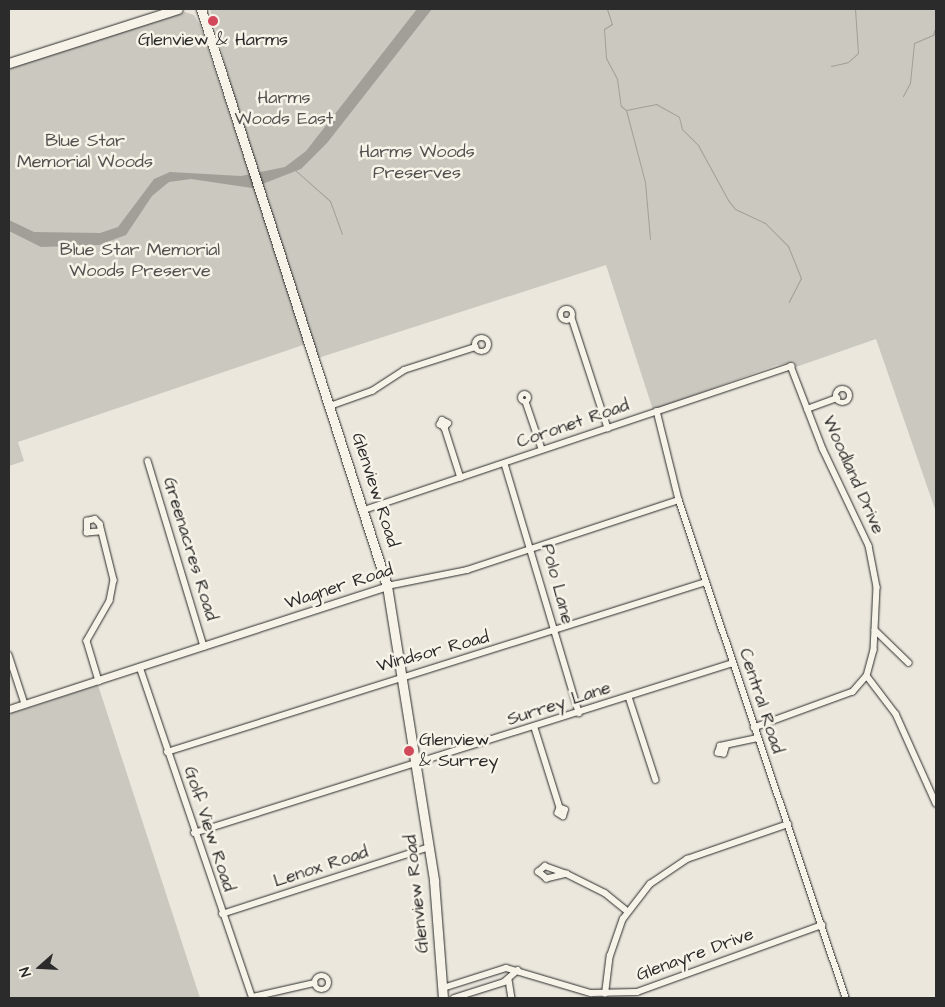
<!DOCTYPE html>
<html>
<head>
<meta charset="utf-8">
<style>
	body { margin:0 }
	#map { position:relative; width:945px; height:1007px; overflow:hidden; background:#ebe7dd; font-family:"Architects Daughter",sans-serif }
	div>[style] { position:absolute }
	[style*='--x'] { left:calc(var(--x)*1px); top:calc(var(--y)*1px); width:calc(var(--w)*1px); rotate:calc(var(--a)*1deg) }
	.green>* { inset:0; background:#cbc8bf }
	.water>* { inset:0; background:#a29f98 }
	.stream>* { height:1px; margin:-0.5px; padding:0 0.5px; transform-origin:0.5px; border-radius:0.5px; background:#a29f98 }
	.roads { filter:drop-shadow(0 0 1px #2b2b2b) drop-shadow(0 0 1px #2b2b2b) }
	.minor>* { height:5.5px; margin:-2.75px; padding:0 2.75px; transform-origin:2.75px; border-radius:2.75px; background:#f7f3e8 }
	.minor>.ring { margin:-2.75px; padding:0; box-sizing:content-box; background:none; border:5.5px solid #f7f3e8; border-radius:50% }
	.tertiary>* { height:7px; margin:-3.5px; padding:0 3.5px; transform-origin:3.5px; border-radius:3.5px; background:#f7f3e8 }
	.secondary>* { height:9px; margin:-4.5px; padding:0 4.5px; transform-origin:4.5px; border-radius:4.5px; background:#f7f3e8 }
	.dots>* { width:14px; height:14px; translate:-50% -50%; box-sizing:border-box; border:2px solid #f7f3e8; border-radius:50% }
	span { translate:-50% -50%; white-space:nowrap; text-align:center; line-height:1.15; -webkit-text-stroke:5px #f7f3e8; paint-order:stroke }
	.poi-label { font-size:18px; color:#2b2b2b }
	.left { translate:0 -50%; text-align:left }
	.park-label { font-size:18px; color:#535250 }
	.street-label { font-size:18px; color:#2b2b2b }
	.frame { position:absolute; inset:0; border:10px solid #2b2b2b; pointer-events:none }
	.north { position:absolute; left:15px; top:942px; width:50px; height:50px; -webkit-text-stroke:4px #f7f3e8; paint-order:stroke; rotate:251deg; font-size:14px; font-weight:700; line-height:20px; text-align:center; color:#2b2b2b }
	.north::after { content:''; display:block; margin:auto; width:18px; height:22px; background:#2b2b2b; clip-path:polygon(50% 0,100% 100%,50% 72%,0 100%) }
</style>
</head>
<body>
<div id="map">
	<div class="green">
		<div style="clip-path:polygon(210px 9px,936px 9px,936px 512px,876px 339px,796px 367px,794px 362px,777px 365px,653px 410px,606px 265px,318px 358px,244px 133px)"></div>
		<div style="clip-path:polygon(185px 12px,194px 15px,200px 25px,306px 344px,18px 442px,24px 461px,9px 466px,9px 67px)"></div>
		<div style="clip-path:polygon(98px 685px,200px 998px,9px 998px,9px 714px)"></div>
	</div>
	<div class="water">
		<div style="clip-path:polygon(417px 9px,432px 9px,327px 143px,301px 169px,252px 188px,191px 179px,169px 182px,152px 196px,126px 235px,99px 245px,41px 247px,9px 231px,9px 220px,34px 232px,100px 233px,118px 227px,154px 179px,170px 172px,241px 176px,285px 167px,306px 151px)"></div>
	</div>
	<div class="stream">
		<div style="--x:607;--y:9;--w:16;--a:72"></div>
		<div style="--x:612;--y:24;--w:9;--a:148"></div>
		<div style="--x:604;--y:29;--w:29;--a:86"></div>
		<div style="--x:606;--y:58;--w:24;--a:62"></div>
		<div style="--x:617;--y:79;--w:27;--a:82"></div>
		<div style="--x:621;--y:106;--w:6;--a:39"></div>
		<div style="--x:626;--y:110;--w:31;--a:-11"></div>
		<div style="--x:656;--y:104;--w:26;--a:29"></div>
		<div style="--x:679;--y:117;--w:12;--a:76"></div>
		<div style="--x:682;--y:129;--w:23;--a:45"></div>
		<div style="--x:698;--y:145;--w:63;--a:61.4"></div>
		<div style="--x:728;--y:200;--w:11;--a:52"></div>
		<div style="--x:735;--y:209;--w:33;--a:25"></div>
		<div style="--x:765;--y:223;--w:33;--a:45"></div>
		<div style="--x:788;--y:246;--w:35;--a:68"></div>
		<div style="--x:801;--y:278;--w:27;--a:117"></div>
		<div style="--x:935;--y:9;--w:10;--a:84"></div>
		<div style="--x:831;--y:66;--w:17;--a:-13"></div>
		<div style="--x:848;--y:62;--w:13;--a:-42"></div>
		<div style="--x:858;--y:53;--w:44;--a:-93.9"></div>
		<div style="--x:903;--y:96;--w:15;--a:-62"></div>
		<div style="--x:910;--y:83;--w:40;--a:-84.3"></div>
		<div style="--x:914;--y:43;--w:21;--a:-23"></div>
		<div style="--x:933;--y:35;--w:10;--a:-73"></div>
		<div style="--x:626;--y:110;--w:74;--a:75.2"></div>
		<div style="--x:645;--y:182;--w:57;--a:85"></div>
		<div style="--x:295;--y:170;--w:47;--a:41.5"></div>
		<div style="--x:330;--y:201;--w:35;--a:70"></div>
	</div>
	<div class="roads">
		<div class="minor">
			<div class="ring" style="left:561px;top:309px;width:6.5px;height:6.5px"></div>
			<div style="--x:572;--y:318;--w:116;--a:71.9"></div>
			<div class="ring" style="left:475px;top:338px;width:8.5px;height:8.5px"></div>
			<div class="ring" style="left:836px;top:389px;width:8.5px;height:8.5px"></div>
			<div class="ring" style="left:520.5px;top:393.5px;width:3.5px;height:3.5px"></div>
			<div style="--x:526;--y:402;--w:50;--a:71.2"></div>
			<div style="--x:330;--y:406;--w:45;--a:-19.7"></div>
			<div style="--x:372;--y:391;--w:38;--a:-33"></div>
			<div style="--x:404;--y:370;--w:75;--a:-17.9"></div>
			<div style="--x:807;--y:409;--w:32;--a:-20"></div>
			<div style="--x:657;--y:411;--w:92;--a:76.1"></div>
			<div style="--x:679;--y:500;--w:525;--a:71.46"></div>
			<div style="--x:445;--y:428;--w:6;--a:-149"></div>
			<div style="--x:440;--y:425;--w:5;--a:-68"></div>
			<div style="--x:442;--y:420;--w:7;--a:27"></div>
			<div style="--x:448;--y:423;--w:6;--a:121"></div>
			<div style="--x:445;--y:428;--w:52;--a:72.3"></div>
			<div style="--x:148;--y:461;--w:194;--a:73.2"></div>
			<div style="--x:505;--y:464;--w:260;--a:73.4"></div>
			<div style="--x:364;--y:510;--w:451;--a:-18.6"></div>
			<div style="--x:791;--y:366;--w:89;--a:68.9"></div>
			<div style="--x:823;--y:449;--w:107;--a:64.6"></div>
			<div style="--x:869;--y:546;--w:42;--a:79"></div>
			<div style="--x:877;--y:587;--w:63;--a:92.7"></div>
			<div style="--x:874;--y:650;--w:27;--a:105"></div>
			<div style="--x:867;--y:676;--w:21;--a:131"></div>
			<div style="--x:853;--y:692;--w:105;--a:160"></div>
			<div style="--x:99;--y:532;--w:12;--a:175"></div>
			<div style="--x:87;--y:533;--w:12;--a:-90"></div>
			<div style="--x:87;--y:521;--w:8;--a:-14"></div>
			<div style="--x:95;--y:519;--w:7;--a:45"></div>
			<div style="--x:100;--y:524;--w:58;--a:76"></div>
			<div style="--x:114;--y:580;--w:21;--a:101"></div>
			<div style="--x:110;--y:601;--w:46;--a:119.9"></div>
			<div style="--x:87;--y:641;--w:42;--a:73.3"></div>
			<div style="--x:387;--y:586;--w:82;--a:-11.3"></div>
			<div style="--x:467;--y:570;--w:223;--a:-18.3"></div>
			<div style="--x:875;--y:630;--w:47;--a:44.1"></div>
			<div style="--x:9;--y:655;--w:52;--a:71.9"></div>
			<div style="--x:140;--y:667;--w:350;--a:71.2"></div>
			<div style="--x:867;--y:676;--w:48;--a:52.7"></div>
			<div style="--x:896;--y:714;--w:98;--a:65.8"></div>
			<div style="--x:629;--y:697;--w:87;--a:72"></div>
			<div style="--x:535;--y:728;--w:84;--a:72.6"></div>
			<div style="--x:560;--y:808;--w:5;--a:112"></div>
			<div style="--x:558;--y:813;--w:6;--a:31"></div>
			<div style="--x:563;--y:816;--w:6;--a:-72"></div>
			<div style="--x:565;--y:810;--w:5;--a:-158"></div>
			<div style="--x:726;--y:748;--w:6;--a:108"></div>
			<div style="--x:724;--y:754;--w:6;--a:-171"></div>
			<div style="--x:718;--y:753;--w:7;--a:-74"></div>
			<div style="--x:720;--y:746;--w:38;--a:-12"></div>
			<div style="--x:167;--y:752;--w:565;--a:-17.51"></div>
			<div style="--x:194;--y:833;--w:565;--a:-17.51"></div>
			<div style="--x:567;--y:874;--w:21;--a:166"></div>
			<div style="--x:547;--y:879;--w:11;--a:-142"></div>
			<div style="--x:538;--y:872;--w:9;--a:-41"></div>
			<div style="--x:545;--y:866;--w:23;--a:20"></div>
			<div style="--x:567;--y:874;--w:42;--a:26.6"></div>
			<div style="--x:605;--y:893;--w:28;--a:39"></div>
			<div style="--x:222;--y:914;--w:218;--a:-17.9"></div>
			<div class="ring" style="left:315px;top:976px;width:8.5px;height:8.5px"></div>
			<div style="--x:509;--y:980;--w:18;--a:81"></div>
			<div style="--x:443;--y:988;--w:66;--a:-17.6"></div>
			<div style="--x:506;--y:968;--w:89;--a:16.4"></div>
			<div style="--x:591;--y:993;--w:46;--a:-1.2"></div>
			<div style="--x:637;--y:992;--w:197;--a:-19.9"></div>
			<div style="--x:605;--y:994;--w:38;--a:-83"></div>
			<div style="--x:610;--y:956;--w:39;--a:-71"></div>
			<div style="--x:623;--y:919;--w:44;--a:-52.4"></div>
			<div style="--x:650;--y:884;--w:45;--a:-34"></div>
			<div style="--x:687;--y:859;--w:107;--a:-19.1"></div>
			<div style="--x:253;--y:997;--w:63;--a:-12.9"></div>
			<div style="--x:454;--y:998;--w:52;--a:-17.7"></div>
			<div style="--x:504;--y:982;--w:18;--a:-41"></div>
		</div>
		<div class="tertiary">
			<div style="--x:9;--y:709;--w:398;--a:-18"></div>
		</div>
		<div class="secondary">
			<div style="--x:201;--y:9;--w:606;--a:72.13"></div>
			<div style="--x:387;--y:586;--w:299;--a:80.9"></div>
			<div style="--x:434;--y:881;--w:117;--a:85.6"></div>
			<div style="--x:9;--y:63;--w:177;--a:-17.7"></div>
		</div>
	</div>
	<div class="dots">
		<div style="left:213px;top:21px;background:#d1495b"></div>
		<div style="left:409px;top:751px;background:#d1495b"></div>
	</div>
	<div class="poi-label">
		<span style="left:213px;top:40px">Glenview &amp; Harms</span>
		<span class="left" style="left:419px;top:751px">Glenview<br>&amp; Surrey</span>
	</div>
	<div class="park-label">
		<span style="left:284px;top:109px">Harms<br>Woods East</span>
		<span style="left:85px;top:152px">Blue Star<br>Memorial Woods</span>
		<span style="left:417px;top:163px">Harms Woods<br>Preserves</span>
		<span style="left:140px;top:261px">Blue Star Memorial<br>Woods Preserve</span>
	</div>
	<div class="street-label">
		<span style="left:573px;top:424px;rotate:-19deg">Coronet Road</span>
		<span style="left:853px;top:475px;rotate:66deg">Woodland Drive</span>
		<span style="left:375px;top:490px;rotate:72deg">Glenview Road</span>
		<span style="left:190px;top:549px;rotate:73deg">Greenacres Road</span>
		<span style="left:557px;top:584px;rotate:75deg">Polo Lane</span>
		<span style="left:339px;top:587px;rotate:-18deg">Wagner Road</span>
		<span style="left:433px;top:652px;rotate:-15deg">Windsor Road</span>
		<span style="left:761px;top:701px;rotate:72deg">Central Road</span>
		<span style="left:559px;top:704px;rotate:-18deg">Surrey Lane</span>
		<span style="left:209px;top:829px;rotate:72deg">Golf View Road</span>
		<span style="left:321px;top:867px;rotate:-18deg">Lenox Road</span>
		<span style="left:417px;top:894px;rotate:-96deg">Glenview Road</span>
		<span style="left:695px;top:955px;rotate:-20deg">Glenayre Drive</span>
	</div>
	<div class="frame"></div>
	<div class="north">N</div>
</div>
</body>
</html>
